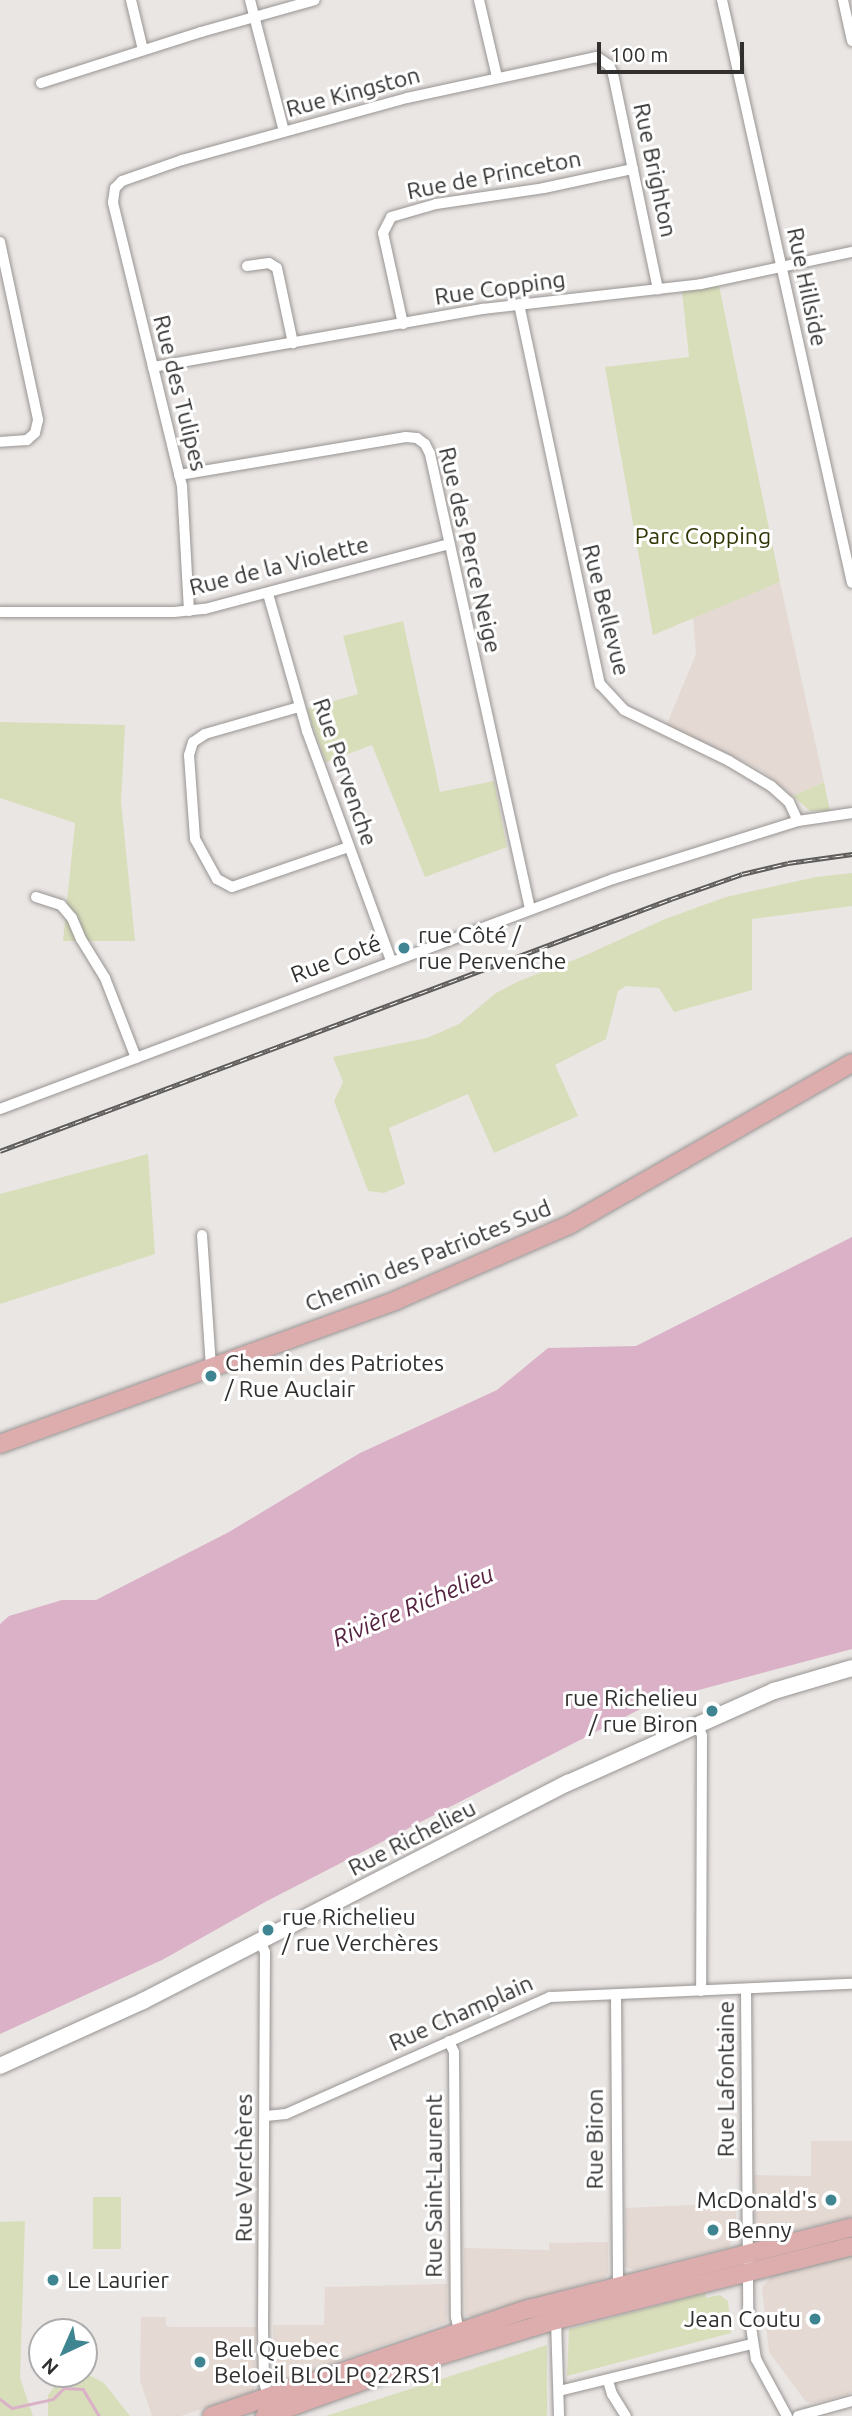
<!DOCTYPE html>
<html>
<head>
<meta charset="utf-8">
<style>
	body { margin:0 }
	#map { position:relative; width:852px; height:2416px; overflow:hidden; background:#eae6e4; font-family:Ubuntu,sans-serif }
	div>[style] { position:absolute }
	.built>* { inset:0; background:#e5d9d3 }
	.green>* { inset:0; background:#d9deba }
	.water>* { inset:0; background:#dab1c6 }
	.stream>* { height:2.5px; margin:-1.25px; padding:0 1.25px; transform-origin:1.25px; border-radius:1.25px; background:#dab1c6 }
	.roads { filter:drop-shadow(0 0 2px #979492) drop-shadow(0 0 2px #979492) }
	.street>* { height:10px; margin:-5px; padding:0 5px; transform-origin:5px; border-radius:5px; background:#fff }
	.secondary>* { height:16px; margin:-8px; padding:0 8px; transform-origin:8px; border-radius:8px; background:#fff }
	.primary>* { height:18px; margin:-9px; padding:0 9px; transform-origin:9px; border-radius:9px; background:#ddadae }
	.rail>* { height:5px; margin-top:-2.5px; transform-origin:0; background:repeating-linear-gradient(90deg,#fff 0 8px,#5e5c5b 0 16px); box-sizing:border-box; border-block:2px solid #5e5c5b }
	.dots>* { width:19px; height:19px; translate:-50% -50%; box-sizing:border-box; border:4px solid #fff; border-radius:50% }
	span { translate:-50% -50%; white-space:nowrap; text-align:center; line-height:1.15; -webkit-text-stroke:6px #fff; paint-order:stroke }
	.street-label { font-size:23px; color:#31302f }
	.park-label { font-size:23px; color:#323605 }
	.poi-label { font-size:23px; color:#31302f }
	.left { translate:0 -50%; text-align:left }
	.right { translate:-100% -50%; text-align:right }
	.water-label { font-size:24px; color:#562441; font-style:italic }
	.north { position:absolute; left:28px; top:2318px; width:70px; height:70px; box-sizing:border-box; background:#fff; border:2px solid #adacac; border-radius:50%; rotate:224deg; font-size:19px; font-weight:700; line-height:28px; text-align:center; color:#31302f }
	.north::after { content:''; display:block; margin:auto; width:24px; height:32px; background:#3f8591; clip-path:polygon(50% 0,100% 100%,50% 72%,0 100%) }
	.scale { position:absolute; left:597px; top:42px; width:147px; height:32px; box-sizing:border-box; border:4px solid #31302f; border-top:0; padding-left:9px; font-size:21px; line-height:24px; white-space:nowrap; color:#31302f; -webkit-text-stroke:5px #fff; paint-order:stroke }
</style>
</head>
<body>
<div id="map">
	<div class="built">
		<i style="clip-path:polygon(780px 582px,824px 782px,793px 796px,760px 769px,666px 726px,696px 654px,693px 618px)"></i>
		<i style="clip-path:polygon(811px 2141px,852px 2141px,852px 2217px,758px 2238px,755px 2234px,754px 2175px,811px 2176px)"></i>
		<i style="clip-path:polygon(736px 2203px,736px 2231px,729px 2247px,634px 2270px,625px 2267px,625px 2208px)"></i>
		<i style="clip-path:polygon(608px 2242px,608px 2273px,604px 2278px,472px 2317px,465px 2315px,464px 2248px,549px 2250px,549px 2243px)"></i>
		<i style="clip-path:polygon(852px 2255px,852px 2393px,815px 2403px,806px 2402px,769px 2352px,762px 2288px,772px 2275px)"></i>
		<i style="clip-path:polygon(447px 2284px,447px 2322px,283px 2381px,274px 2377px,273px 2325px,324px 2325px,325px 2287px)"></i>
		<i style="clip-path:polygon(141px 2317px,166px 2317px,166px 2325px,170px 2327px,256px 2327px,254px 2391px,181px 2416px,152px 2416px,140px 2381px)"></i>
	</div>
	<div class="green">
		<i style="clip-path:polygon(719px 286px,780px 582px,653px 635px,605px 367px,689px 357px,682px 291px)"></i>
		<i style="clip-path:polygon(403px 621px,440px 792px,494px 781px,507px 847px,425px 877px,372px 745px,326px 762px,307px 709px,358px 694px,343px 636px)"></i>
		<i style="clip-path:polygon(0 722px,125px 725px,121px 802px,135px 941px,63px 941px,75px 823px,0 798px)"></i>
		<i style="clip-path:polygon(824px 782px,830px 811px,810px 811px,793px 796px)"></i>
		<i style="clip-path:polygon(852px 873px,852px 906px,752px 919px,752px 990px,674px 1012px,659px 988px,626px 986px,618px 991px,606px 1039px,555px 1065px,578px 1116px,494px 1153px,468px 1094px,389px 1128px,405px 1184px,384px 1193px,368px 1191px,334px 1101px,343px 1082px,333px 1057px,427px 1038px,459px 1024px,496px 993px,519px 981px,584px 956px,665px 919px,726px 897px,816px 877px)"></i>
		<i style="clip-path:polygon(148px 1154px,155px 1254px,0 1304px,0 1194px)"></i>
		<i style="clip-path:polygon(93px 2197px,121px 2197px,121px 2249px,93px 2249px)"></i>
		<i style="clip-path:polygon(25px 2221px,20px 2378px,33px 2416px,0 2416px,0 2222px)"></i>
		<i style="clip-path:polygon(705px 2293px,706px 2298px,720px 2295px,728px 2301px,731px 2333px,567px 2376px,569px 2329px)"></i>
		<i style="clip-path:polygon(547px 2345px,547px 2416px,326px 2416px)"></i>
		<i style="clip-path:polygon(73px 2374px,87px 2374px,104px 2383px,130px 2416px,48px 2416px,48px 2395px,58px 2382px)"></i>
	</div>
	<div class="water">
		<i style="clip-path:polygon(852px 1237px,852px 1649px,654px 1702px,267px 1901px,162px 1960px,0 2034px,0 1624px,9px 1616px,62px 1600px,96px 1600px,229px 1532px,360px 1453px,497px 1390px,548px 1348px,636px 1346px)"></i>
	</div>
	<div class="stream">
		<i style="left:0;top:2399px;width:15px;rotate:37deg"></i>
		<i style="left:12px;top:2408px;width:42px;rotate:-12.4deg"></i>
		<i style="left:53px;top:2399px;width:16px;rotate:-45deg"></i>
		<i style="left:64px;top:2388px;width:19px;rotate:3deg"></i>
		<i style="left:83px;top:2389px;width:31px;rotate:59deg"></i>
	</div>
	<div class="roads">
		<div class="street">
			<i style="left:131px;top:0;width:51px;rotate:76.5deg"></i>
			<i style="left:250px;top:0;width:135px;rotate:75.5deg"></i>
			<i style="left:479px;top:0;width:79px;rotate:76.8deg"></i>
			<i style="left:722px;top:0;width:597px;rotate:77.43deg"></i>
			<i style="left:843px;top:0;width:42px;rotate:77.6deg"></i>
			<i style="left:41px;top:83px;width:168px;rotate:-17.7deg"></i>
			<i style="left:201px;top:32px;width:118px;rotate:-15.7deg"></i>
			<i style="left:0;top:242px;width:182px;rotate:77.9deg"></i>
			<i style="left:38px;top:420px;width:13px;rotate:103deg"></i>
			<i style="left:35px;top:433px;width:11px;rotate:139deg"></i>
			<i style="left:27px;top:440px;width:27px;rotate:176deg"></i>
			<i style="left:247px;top:266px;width:22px;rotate:-8deg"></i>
			<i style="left:269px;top:263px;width:9px;rotate:32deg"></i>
			<i style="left:277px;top:268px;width:77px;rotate:78deg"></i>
			<i style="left:519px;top:304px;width:389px;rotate:78deg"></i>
			<i style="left:600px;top:684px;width:35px;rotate:47deg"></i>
			<i style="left:624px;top:710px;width:117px;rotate:25.9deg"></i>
			<i style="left:729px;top:761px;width:49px;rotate:30.8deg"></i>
			<i style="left:771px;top:786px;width:24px;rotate:42deg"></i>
			<i style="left:789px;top:802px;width:21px;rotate:65deg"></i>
			<i style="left:403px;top:324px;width:93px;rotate:-102.4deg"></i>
			<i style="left:383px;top:233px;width:18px;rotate:-63deg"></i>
			<i style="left:391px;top:217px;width:47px;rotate:-16.1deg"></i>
			<i style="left:436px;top:204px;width:109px;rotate:-8.4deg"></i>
			<i style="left:544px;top:188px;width:91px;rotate:-12.1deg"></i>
			<i style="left:153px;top:367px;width:335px;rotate:-10deg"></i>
			<i style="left:483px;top:309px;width:219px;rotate:-6.5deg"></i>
			<i style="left:701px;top:284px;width:154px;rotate:-12deg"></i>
			<i style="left:179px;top:475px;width:230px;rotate:-9.5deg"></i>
			<i style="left:406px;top:437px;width:11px;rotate:5deg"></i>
			<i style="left:417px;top:438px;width:10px;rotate:37deg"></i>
			<i style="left:425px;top:444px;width:11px;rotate:63deg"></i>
			<i style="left:430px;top:454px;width:466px;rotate:77.6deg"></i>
			<i style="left:268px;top:594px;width:142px;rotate:74.1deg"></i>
			<i style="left:307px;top:731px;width:245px;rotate:69.9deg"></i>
			<i style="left:189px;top:611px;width:125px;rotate:-93.2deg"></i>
			<i style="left:182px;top:486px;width:292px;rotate:-103.7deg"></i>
			<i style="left:113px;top:202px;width:14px;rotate:-82deg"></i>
			<i style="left:115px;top:188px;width:10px;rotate:-45deg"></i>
			<i style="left:122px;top:181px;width:64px;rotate:-19.3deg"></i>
			<i style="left:182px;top:160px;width:233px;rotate:-15.4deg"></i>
			<i style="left:407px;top:98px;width:194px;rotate:-12.2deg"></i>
			<i style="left:597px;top:57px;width:14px;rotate:34deg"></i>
			<i style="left:609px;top:65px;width:10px;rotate:66deg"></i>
			<i style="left:613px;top:74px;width:220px;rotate:78.2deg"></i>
			<i style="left:0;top:612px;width:174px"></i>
			<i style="left:174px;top:612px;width:31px;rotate:-6deg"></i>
			<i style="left:205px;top:609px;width:253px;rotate:-14.9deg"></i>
			<i style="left:299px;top:707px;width:98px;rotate:164deg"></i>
			<i style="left:205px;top:734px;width:14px;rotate:146deg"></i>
			<i style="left:193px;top:742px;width:14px;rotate:107deg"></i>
			<i style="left:189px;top:755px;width:84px;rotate:85.9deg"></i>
			<i style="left:195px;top:839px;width:46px;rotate:61.2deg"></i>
			<i style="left:217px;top:879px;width:17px;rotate:28deg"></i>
			<i style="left:232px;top:887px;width:124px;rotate:-18.9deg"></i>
			<i style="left:36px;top:897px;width:26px;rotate:18deg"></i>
			<i style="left:61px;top:905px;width:17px;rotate:50deg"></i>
			<i style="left:72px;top:918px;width:23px;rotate:67deg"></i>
			<i style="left:81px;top:939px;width:46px;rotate:58.4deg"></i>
			<i style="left:105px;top:978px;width:86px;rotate:68.8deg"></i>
			<i style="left:0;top:1109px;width:655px;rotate:-20.57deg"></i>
			<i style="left:613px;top:879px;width:194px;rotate:-17.4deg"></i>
			<i style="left:798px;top:821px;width:55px;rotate:-8.4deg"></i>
			<i style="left:202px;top:1235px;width:131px;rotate:86.1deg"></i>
			<i style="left:698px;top:1725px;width:12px;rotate:70deg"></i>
			<i style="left:702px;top:1736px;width:255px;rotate:90.2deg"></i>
			<i style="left:260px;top:1941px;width:12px;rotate:66deg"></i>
			<i style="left:265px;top:1952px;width:374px;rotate:90.3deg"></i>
			<i style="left:263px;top:2326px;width:56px;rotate:89deg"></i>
			<i style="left:264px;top:2382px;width:15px;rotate:74deg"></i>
			<i style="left:746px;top:1989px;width:319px;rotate:89.6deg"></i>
			<i style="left:748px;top:2308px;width:52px;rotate:81.1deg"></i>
			<i style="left:756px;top:2359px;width:65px;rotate:61.5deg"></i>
			<i style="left:616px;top:1995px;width:289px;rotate:89.6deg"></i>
			<i style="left:449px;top:2041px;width:12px;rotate:66deg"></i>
			<i style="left:454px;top:2052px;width:265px;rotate:89.6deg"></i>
			<i style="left:456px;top:2317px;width:14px;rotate:78deg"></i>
			<i style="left:266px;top:2116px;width:20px;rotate:-6deg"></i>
			<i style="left:286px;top:2114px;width:289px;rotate:-23.9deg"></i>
			<i style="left:550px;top:1997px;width:302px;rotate:-2.5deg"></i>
			<i style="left:556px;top:2320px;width:96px;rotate:88.2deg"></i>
			<i style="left:608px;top:2381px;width:14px;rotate:73deg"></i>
			<i style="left:612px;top:2394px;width:26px;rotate:58deg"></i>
			<i style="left:559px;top:2391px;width:199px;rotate:-13.7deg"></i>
			<i style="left:798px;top:2416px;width:56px;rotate:-15.5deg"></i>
		</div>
		<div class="secondary">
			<i style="left:0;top:2066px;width:157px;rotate:-24.4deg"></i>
			<i style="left:143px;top:2001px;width:478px;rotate:-27.2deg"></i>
			<i style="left:568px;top:1783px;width:226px;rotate:-24.1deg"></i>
			<i style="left:774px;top:1691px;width:81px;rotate:-16.4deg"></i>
		</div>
		<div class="primary">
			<i style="left:0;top:1444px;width:422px;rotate:-19.9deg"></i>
			<i style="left:397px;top:1300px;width:188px;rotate:-23.6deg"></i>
			<i style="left:569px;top:1225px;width:326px;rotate:-29.8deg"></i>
			<i style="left:212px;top:2416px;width:335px;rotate:-18.7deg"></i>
			<i style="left:529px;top:2309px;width:333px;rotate:-14.2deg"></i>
			<i style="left:265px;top:2416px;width:141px;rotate:-19.8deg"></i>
			<i style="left:398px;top:2368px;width:165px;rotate:-16.9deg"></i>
			<i style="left:556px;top:2320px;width:305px;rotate:-14deg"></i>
		</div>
	</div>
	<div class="rail">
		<i style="left:0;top:1151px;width:717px;rotate:-20.58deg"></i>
		<i style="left:671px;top:899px;width:75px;rotate:-19.4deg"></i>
		<i style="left:742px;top:874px;width:47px;rotate:-13.4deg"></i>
		<i style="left:788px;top:863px;width:65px;rotate:-8deg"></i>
	</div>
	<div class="dots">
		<i style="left:404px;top:948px;background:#3f8591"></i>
		<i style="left:211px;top:1376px;background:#3f8591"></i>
		<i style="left:712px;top:1711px;background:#3f8591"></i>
		<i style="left:268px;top:1930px;background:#3f8591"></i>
		<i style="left:831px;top:2200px;background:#3f8591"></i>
		<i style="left:713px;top:2230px;background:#3f8591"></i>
		<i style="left:53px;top:2280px;background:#3f8591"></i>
		<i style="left:815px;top:2319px;background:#3f8591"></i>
		<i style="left:200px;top:2362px;background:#3f8591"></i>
	</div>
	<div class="street-label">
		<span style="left:353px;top:92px;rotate:-15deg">Rue Kingston</span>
		<span style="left:655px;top:170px;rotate:78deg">Rue Brighton</span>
		<span style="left:494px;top:175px;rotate:-11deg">Rue de Princeton</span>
		<span style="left:807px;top:287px;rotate:78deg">Rue Hillside</span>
		<span style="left:500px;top:288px;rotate:-8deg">Rue Copping</span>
		<span style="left:180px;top:393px;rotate:76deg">Rue des Tulipes</span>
		<span style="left:470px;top:550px;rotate:77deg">Rue des Perce Neige</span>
		<span style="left:279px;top:566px;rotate:-14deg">Rue de la Violette</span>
		<span style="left:606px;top:610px;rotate:76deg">Rue Bellevue</span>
		<span style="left:345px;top:772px;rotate:71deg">Rue Pervenche</span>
		<span style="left:336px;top:959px;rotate:-21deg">Rue Coté</span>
		<span style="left:428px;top:1256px;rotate:-22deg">Chemin des Patriotes Sud</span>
		<span style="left:412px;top:1838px;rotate:-27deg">Rue Richelieu</span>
		<span style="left:461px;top:2013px;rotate:-24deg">Rue Champlain</span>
		<span style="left:726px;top:2079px;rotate:-90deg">Rue Lafontaine</span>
		<span style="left:595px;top:2139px;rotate:-90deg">Rue Biron</span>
		<span style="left:244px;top:2168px;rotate:-90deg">Rue Verchères</span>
		<span style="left:434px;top:2186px;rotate:-90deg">Rue Saint-Laurent</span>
	</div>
	<div class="park-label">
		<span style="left:703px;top:536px">Parc Copping</span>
	</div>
	<div class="poi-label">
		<span class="left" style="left:418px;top:948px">rue Côté /<br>rue Pervenche</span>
		<span class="left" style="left:225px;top:1376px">Chemin des Patriotes<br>/ Rue Auclair</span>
		<span class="right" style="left:698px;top:1711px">rue Richelieu<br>/ rue Biron</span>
		<span class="left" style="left:282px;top:1930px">rue Richelieu<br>/ rue Verchères</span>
		<span class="right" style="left:817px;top:2200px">McDonald's</span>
		<span class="left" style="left:727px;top:2230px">Benny</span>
		<span class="left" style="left:67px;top:2280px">Le Laurier</span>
		<span class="right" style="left:801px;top:2319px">Jean Coutu</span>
		<span class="left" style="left:214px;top:2362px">Bell Quebec<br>Beloeil BLOLPQ22RS1</span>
	</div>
	<div class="water-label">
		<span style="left:413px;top:1606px;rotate:-23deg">Rivière Richelieu</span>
	</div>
	<div class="north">N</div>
	<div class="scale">100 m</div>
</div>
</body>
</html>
